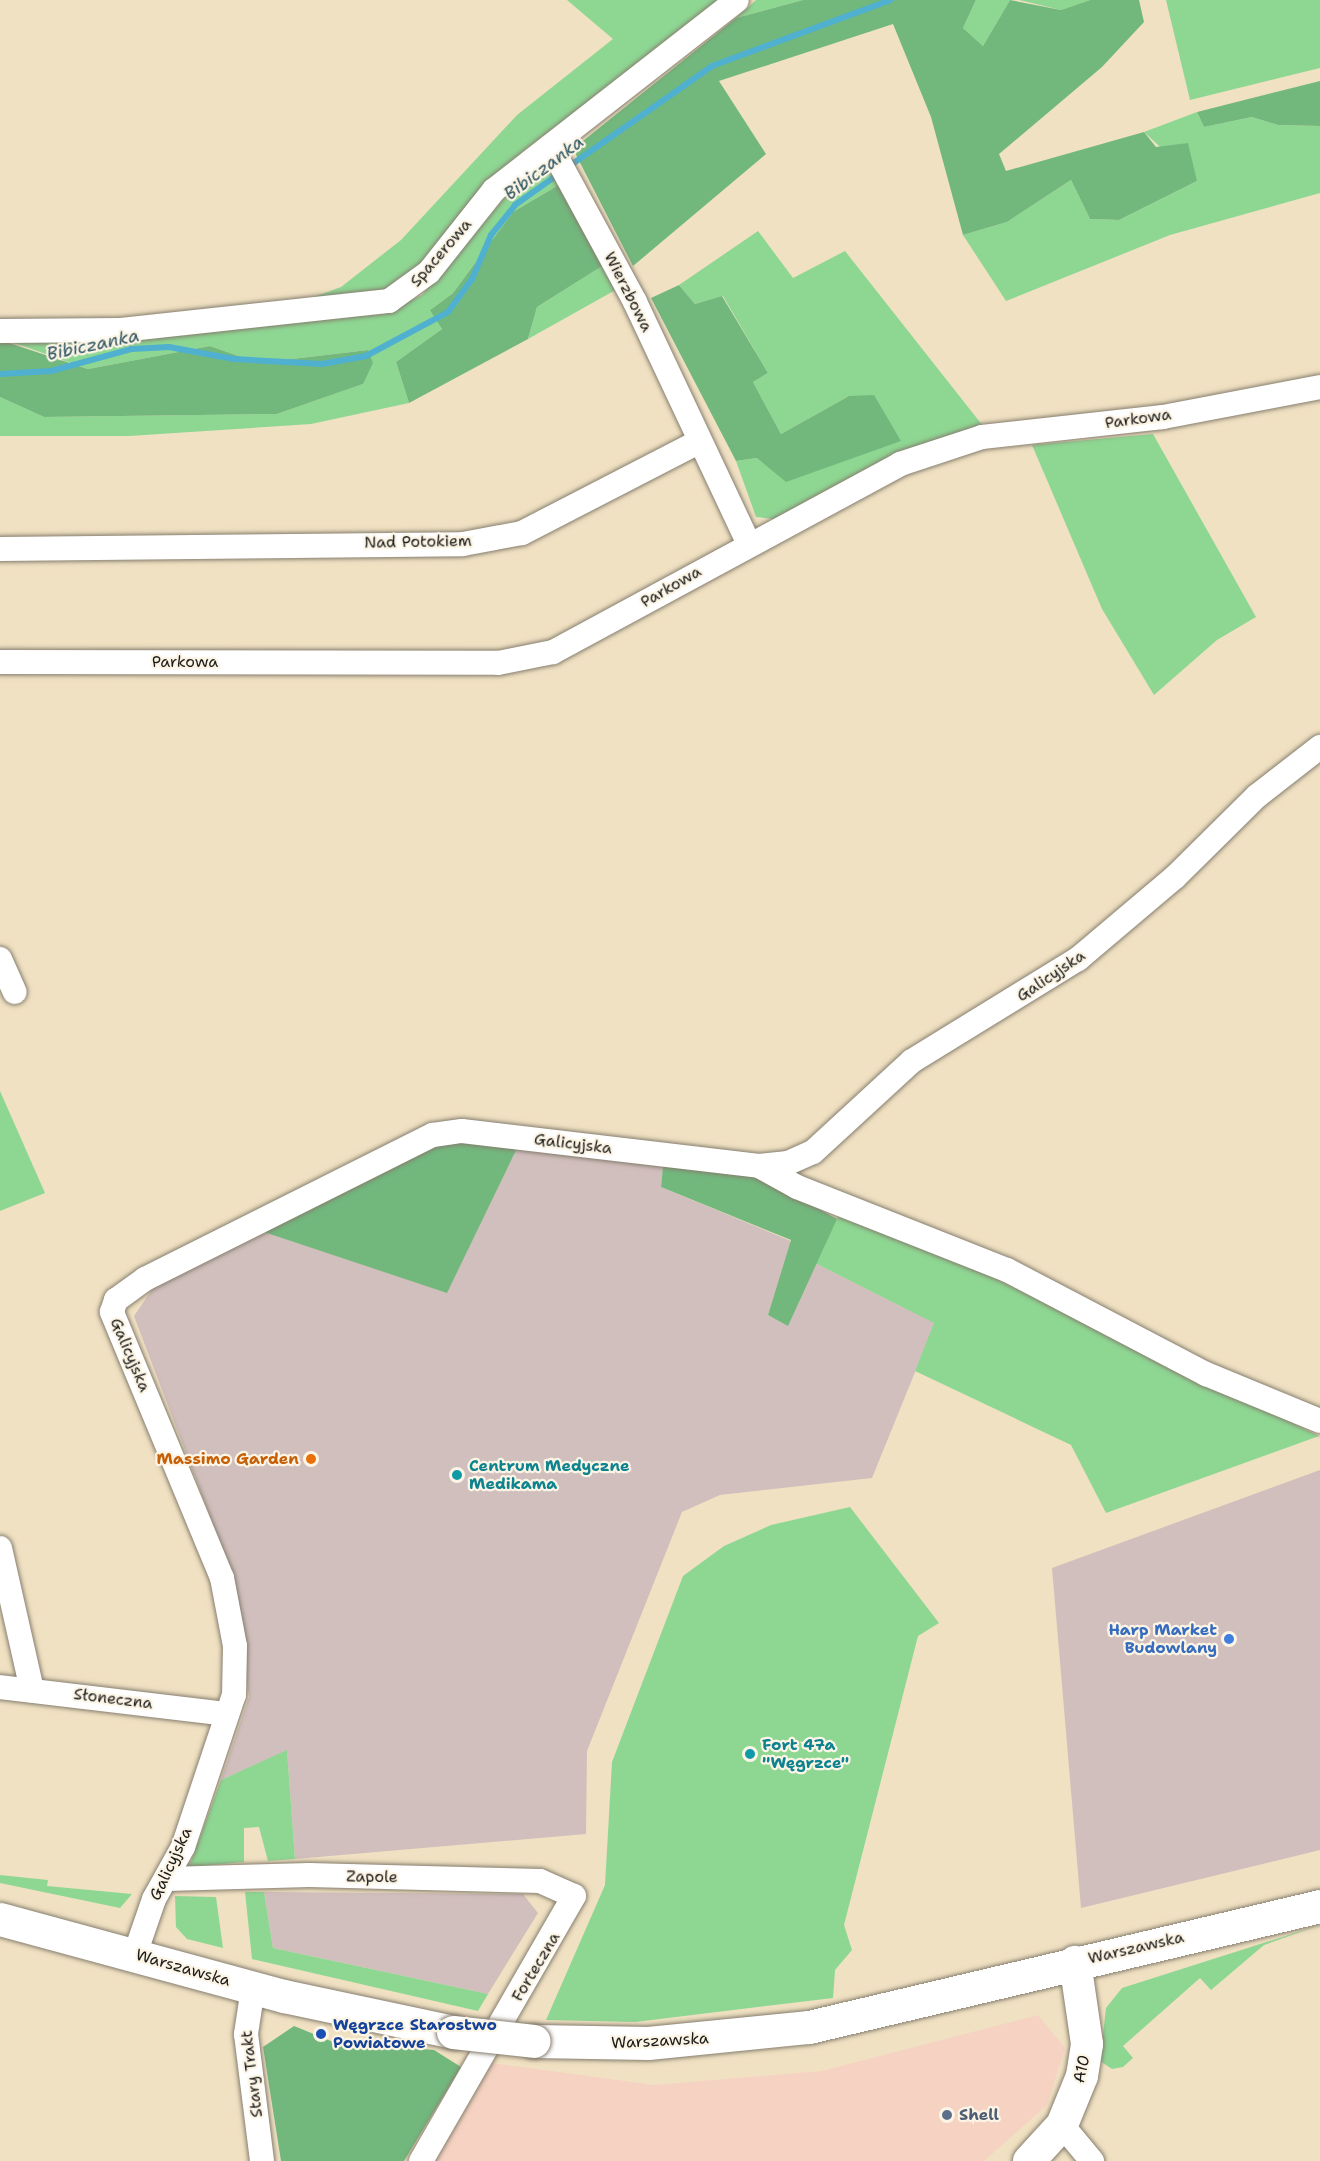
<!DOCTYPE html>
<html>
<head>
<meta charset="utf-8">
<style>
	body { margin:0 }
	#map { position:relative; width:1320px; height:2161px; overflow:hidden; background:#f0e1c2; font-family:"Shantell Sans",sans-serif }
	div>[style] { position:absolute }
	.built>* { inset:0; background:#f5d2c2 }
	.industrial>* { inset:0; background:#d1bfbd }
	.green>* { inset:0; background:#8ed793 }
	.forest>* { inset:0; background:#72b87d }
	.stream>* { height:6px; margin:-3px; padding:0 3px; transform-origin:3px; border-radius:3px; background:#50b0cf }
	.roads { filter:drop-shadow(0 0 2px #867e6f) drop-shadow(0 0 2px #867e6f) }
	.minor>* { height:24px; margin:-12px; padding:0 12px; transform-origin:12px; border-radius:12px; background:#fff }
	.tertiary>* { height:32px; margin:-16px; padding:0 16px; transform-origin:16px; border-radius:16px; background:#fff }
	.secondary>* { height:33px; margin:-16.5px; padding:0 16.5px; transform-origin:16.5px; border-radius:16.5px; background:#fff }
	.bridges { filter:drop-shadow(0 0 2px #867e6f) drop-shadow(0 0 2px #867e6f) }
	.secondary-bridge>* { height:33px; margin:-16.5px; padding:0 16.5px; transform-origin:16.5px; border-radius:16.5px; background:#fff }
	.dots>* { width:16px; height:16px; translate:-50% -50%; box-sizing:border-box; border:3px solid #fcf5e5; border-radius:50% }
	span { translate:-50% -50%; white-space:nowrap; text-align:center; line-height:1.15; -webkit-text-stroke:4.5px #fcf5e5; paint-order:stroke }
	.street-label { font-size:16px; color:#1c1c1c }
	.food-label { font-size:16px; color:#c56008; font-weight:700 }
	.right { translate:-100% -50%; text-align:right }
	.culture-label { font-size:16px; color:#0d838f; font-weight:700 }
	.left { translate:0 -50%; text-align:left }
	.shop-label { font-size:16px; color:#366cbe; font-weight:700 }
	.transit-label { font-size:16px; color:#164399; font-weight:700 }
	.service-label { font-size:16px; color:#4e5e75; font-weight:700 }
	.water-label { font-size:18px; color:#315764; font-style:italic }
</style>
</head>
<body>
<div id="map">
	<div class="built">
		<i style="clip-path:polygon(1038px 2015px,1065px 2048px,1047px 2105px,984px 2161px,436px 2161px,492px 2063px,654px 2085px,822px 2071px)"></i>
	</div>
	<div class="industrial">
		<i style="clip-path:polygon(519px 1144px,663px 1166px,661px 1187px,791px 1241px,768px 1315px,788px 1325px,813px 1262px,935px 1323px,872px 1478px,720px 1495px,682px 1512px,587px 1751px,586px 1834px,295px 1859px,287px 1751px,221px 1780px,249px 1697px,232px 1574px,134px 1316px,155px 1285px,258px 1230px)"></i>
		<i style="clip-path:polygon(1320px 1470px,1320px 1850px,1081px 1908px,1052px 1568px)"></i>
		<i style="clip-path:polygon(264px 1892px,523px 1894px,538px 1913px,488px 1994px,273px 1948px)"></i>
	</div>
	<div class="green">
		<i style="clip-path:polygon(567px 0,726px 0,522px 152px,400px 289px,311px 298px,341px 287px,401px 240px,517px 115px,613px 39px)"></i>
		<i style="clip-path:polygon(756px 0,803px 0,736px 18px)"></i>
		<i style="clip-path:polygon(976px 0,1010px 0,983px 46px,963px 28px)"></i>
		<i style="clip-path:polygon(1019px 0,1090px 0,1061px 10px)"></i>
		<i style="clip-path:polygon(1166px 0,1320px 0,1320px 68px,1190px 100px)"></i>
		<i style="clip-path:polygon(1197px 112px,1204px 127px,1252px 117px,1278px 125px,1320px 126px,1320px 193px,1170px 235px,1006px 301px,963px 235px,1007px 222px,1071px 180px,1090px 219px,1119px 220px,1197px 181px,1144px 132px)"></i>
		<i style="clip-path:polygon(549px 163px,562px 183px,513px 212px,453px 293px,431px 309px,442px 329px,396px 362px,409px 403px,311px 424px,129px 436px,0 436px,0 397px,44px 417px,277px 414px,363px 384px,368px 350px,258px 363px,210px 346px,88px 369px,6px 340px,69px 341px,384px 314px,422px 295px,531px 167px)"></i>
		<i style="clip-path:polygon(758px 231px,793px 278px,845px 251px,983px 426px,890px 457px,775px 519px,756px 517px,736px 461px,757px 458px,849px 396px,781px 434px,753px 382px,768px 373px,723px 296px,695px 304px,679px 285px)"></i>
		<i style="clip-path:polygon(607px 263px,619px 288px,528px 339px,537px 307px)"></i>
		<i style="clip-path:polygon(1153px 434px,1256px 617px,1217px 640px,1154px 695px,1102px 609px,1032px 445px)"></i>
		<i style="clip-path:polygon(0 1091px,45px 1193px,0 1211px)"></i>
		<i style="clip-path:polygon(839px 1215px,957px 1260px,1319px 1436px,1106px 1513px,1071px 1445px,915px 1371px,934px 1323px,813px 1262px)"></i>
		<i style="clip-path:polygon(850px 1507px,939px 1623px,918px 1636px,844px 1925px,852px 1950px,835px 1970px,833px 1998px,635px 2022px,546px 2020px,605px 1885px,612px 1762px,683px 1576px,724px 1546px,771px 1525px)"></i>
		<i style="clip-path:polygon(287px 1750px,295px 1859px,268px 1861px,259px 1827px,244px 1828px,244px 1862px,189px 1867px,221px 1780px)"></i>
		<i style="clip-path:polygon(0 1875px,48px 1880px,47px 1886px,132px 1894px,120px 1908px,0 1883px)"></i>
		<i style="clip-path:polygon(245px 1892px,264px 1892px,273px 1948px,488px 1994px,478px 2011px,252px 1959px)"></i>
		<i style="clip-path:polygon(175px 1896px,216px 1897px,223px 1948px,187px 1939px,176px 1927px)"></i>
		<i style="clip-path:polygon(1320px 1925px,1264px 1945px,1211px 1990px,1200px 1978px,1123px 2046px,1133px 2058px,1123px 2067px,1112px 2069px,1100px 2061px,1106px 2008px,1122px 1988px)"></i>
	</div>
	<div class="forest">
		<i style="clip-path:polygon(803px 0,976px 0,963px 28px,983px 46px,1010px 0,1061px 10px,1090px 0,1139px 0,1144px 22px,1102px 67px,999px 154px,1006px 171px,1144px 132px,1156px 147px,1188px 143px,1197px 181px,1119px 220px,1090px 219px,1071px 180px,1007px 222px,963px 235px,931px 117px,893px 24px,719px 81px,766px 154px,633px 266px,573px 149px,736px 18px)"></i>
		<i style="clip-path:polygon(1320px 81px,1320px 126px,1278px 125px,1252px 117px,1204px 127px,1197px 112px)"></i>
		<i style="clip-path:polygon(562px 183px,607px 263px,537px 307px,528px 339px,409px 403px,396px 362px,442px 329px,430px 310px,453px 293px,513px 212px)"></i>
		<i style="clip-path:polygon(679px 285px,695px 304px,722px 296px,768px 373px,753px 382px,781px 434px,849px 396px,874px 395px,901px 441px,786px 482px,757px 458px,736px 461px,651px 298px)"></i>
		<i style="clip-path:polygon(0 340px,88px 369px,210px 346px,258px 363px,368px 350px,373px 363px,363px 384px,277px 414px,44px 417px,0 397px)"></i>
		<i style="clip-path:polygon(435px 1141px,519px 1144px,447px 1293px,258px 1230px)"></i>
		<i style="clip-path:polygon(663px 1166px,760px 1177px,837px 1219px,788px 1326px,768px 1315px,791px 1240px,661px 1187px)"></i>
		<i style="clip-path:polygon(294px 2026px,331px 2041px,434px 2050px,461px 2067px,404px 2161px,281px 2161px,263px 2047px)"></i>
	</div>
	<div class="stream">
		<i style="left:568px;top:167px;width:176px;rotate:-35deg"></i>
		<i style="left:712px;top:66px;width:190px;rotate:-20.3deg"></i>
		<i style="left:0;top:374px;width:51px;rotate:-3.4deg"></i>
		<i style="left:51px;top:371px;width:84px;rotate:-15.2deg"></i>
		<i style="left:132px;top:349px;width:37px;rotate:-3deg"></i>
		<i style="left:169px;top:347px;width:66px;rotate:10.5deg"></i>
		<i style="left:234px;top:359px;width:88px;rotate:3.3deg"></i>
		<i style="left:322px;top:364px;width:45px;rotate:-10.3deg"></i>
		<i style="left:366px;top:356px;width:93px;rotate:-28.2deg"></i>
		<i style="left:448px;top:312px;width:41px;rotate:-54deg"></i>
		<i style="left:472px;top:279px;width:48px;rotate:-66.6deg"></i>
		<i style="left:491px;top:235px;width:38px;rotate:-51deg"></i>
		<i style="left:515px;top:205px;width:55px;rotate:-35.4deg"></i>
	</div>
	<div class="roads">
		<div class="minor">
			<i style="left:551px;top:147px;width:176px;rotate:61.5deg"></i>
			<i style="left:635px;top:302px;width:265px;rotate:64.8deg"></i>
			<i style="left:0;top:331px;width:121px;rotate:-0.5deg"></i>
			<i style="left:121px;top:330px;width:270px;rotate:-6.2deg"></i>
			<i style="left:389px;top:301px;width:49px;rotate:-35.9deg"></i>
			<i style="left:429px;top:272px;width:105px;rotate:-51.6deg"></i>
			<i style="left:494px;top:190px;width:308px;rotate:-38deg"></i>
			<i style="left:0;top:549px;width:463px;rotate:-0.6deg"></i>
			<i style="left:463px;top:544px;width:60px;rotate:-10.6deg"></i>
			<i style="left:522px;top:533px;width:200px;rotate:-27.3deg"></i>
			<i style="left:0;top:662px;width:498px;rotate:0.1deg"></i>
			<i style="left:498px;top:663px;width:56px;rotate:-11.3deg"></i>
			<i style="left:553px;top:652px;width:395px;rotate:-28.4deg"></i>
			<i style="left:900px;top:464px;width:86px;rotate:-18.2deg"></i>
			<i style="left:982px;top:437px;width:182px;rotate:-6.3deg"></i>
			<i style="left:1163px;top:417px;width:160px;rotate:-10.8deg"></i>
			<i style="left:0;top:959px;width:36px;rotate:66deg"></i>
			<i style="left:759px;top:1166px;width:43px;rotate:28.9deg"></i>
			<i style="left:797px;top:1187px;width:226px;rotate:21.6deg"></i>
			<i style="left:1007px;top:1270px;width:225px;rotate:27.6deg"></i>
			<i style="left:1206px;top:1374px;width:123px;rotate:22.4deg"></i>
			<i style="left:0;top:1548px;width:146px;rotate:77.3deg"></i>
			<i style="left:0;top:1687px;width:228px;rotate:6.8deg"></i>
			<i style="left:166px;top:1879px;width:143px;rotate:-1.6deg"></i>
			<i style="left:309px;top:1875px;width:231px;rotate:1.5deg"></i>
			<i style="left:540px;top:1881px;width:37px;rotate:24deg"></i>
			<i style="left:574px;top:1896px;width:306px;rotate:120deg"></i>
			<i style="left:135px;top:1954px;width:58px;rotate:-70.9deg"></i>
			<i style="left:154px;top:1899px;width:60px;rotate:-60.9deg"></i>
			<i style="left:183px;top:1847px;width:160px;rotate:-71.5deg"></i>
			<i style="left:234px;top:1695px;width:49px;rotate:-88.8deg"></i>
			<i style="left:235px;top:1646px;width:69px;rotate:-100.8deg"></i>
			<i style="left:222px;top:1578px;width:288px;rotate:-112.5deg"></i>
			<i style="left:112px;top:1312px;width:13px;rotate:-72deg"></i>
			<i style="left:116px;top:1300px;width:36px;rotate:-36deg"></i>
			<i style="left:145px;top:1279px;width:322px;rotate:-26.6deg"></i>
			<i style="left:433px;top:1135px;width:29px;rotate:-8deg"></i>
			<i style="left:462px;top:1131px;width:299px;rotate:6.7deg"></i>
			<i style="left:759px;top:1166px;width:29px;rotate:-6deg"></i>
			<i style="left:788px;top:1163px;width:27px;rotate:-24deg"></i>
			<i style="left:813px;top:1152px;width:134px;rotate:-42.6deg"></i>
			<i style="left:912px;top:1061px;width:195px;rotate:-31.6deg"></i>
			<i style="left:1078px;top:959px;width:126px;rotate:-40.2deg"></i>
			<i style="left:1174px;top:878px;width:117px;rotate:-44.7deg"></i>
			<i style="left:1257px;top:796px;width:80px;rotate:-37.9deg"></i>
			<i style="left:253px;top:1988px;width:47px;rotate:98.7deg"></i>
			<i style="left:246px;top:2034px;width:128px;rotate:82.8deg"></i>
			<i style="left:1062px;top:2125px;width:47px;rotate:50.2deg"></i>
		</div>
		<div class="tertiary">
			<i style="left:1029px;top:2161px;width:49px;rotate:-47.5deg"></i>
			<i style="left:1062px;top:2125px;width:53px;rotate:-67.8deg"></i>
			<i style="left:1082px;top:2076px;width:32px;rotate:-81deg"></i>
			<i style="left:1087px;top:2044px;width:83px;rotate:-98.3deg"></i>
		</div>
		<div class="secondary">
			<i style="left:0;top:1919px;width:294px;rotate:15.2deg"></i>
			<i style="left:284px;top:1996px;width:173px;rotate:12deg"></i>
			<i style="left:534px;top:2041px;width:114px;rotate:1deg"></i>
			<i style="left:648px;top:2043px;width:162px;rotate:-5.7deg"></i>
			<i style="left:809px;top:2027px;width:525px;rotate:-13.32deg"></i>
		</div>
	</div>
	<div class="bridges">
		<div class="secondary-bridge">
			<i style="left:453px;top:2032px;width:81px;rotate:6.3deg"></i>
		</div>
	</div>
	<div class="dots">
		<i style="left:311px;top:1459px;background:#e8710a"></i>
		<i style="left:457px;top:1475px;background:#0f9aa8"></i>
		<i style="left:1229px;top:1639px;background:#3f7fe0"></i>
		<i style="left:750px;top:1754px;background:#0f9aa8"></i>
		<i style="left:321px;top:2034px;background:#1a4fb4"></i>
		<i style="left:947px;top:2115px;background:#5c6f8a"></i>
	</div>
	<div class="street-label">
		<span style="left:441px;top:253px;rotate:-49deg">Spacerowa</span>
		<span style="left:628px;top:292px;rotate:63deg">Wierzbowa</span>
		<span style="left:1138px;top:419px;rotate:-8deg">Parkowa</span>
		<span style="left:418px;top:542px;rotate:-1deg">Nad Potokiem</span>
		<span style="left:671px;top:587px;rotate:-30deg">Parkowa</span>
		<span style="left:185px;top:662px">Parkowa</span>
		<span style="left:1051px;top:976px;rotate:-34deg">Galicyjska</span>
		<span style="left:573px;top:1144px;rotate:7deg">Galicyjska</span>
		<span style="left:130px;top:1355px;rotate:67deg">Galicyjska</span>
		<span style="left:113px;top:1699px;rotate:7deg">Słoneczna</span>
		<span style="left:171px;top:1864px;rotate:-65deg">Galicyjska</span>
		<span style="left:372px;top:1877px;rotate:1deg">Zapole</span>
		<span style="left:1136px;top:1948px;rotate:-13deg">Warszawska</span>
		<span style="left:536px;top:1967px;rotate:-59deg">Forteczna</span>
		<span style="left:183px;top:1968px;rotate:16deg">Warszawska</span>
		<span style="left:660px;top:2041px;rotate:-3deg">Warszawska</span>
		<span style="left:1082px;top:2069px;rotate:-78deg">A10</span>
		<span style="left:252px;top:2074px;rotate:-97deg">Stary Trakt</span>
	</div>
	<div class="food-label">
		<span class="right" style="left:299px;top:1459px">Massimo Garden</span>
	</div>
	<div class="culture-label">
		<span class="left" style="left:469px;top:1475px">Centrum Medyczne<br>Medikama</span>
		<span class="left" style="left:762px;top:1754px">Fort 47a<br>"Węgrzce"</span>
	</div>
	<div class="shop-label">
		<span class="right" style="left:1217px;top:1639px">Harp Market<br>Budowlany</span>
	</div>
	<div class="transit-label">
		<span class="left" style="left:333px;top:2034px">Węgrzce Starostwo<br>Powiatowe</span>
	</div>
	<div class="service-label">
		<span class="left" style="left:959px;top:2115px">Shell</span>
	</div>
	<div class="water-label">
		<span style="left:544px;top:168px;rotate:-37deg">Bibiczanka</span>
		<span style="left:93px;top:345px;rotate:-12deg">Bibiczanka</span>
	</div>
</div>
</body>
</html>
